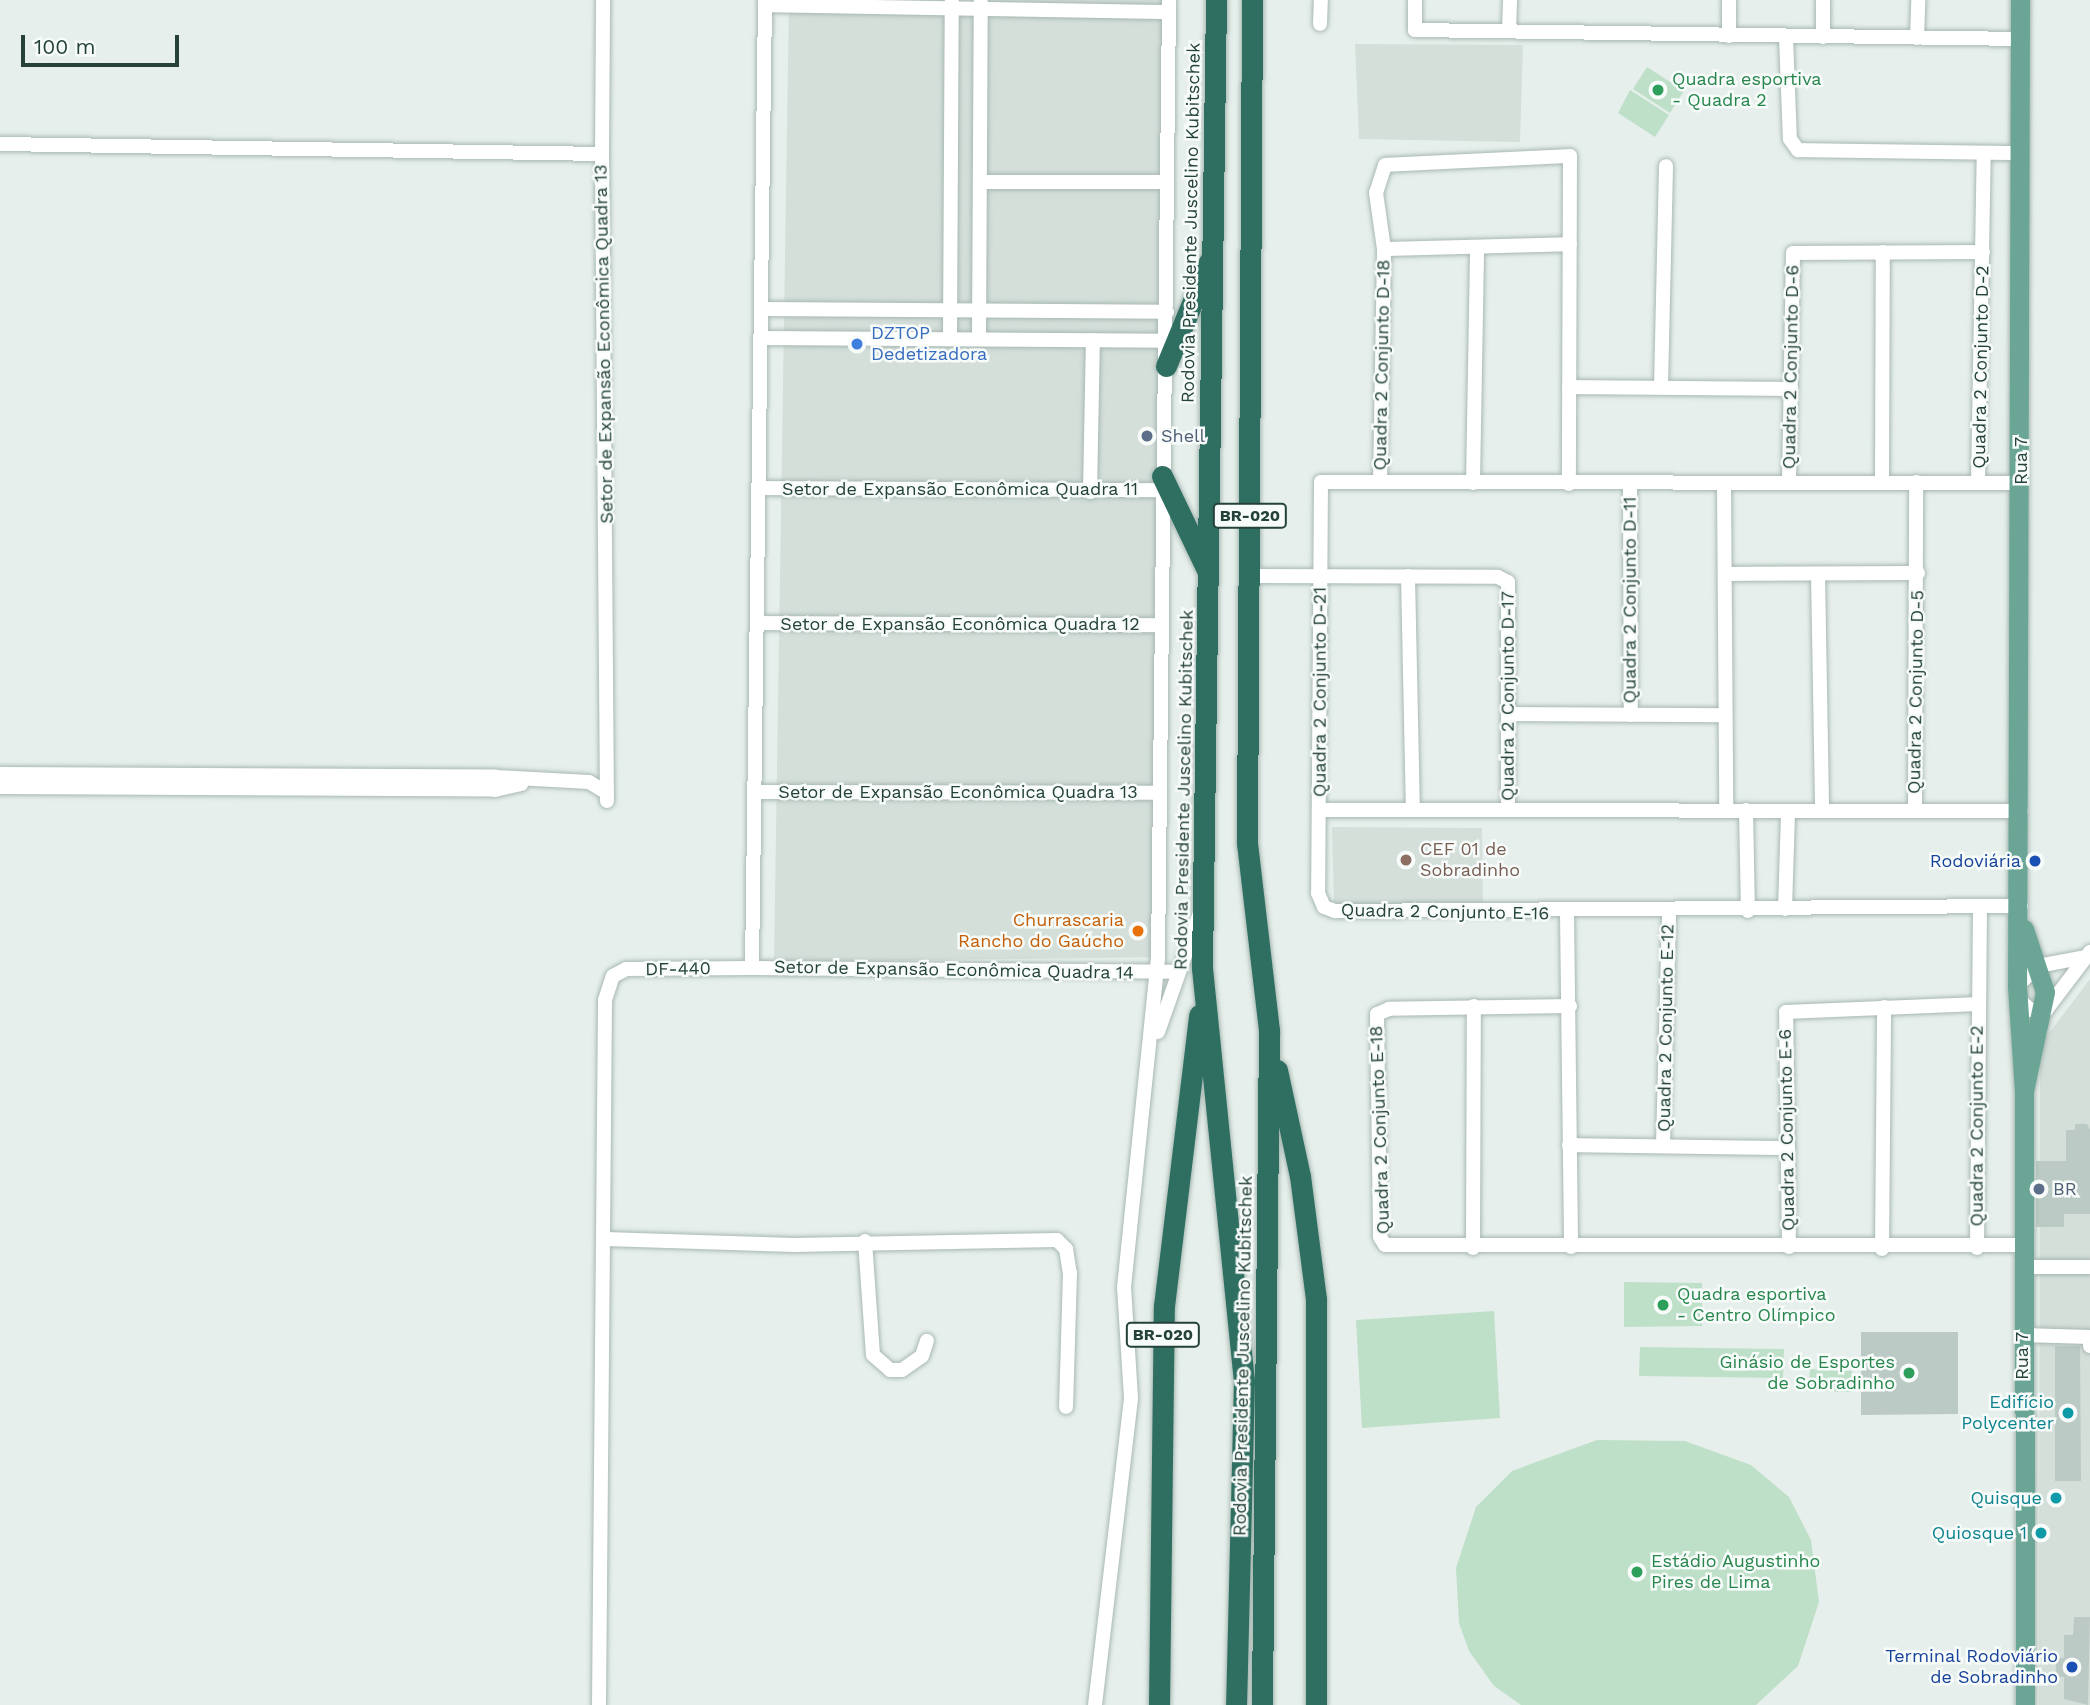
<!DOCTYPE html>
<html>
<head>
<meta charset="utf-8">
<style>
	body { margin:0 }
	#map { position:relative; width:2090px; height:1705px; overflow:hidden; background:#e6efeb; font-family:"Work Sans",sans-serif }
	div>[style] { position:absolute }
	.built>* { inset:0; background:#d4dfda }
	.green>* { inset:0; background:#bfe0c8 }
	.building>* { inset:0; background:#bbcac4 }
	.roads { filter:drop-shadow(0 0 2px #a8b8b2) drop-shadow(0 0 2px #a8b8b2) }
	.minor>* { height:14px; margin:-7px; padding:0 7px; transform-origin:7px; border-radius:7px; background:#fff }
	.major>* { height:19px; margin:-9.5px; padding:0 9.5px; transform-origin:9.5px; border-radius:9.5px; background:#6aa596 }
	.highway>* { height:21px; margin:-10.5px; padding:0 10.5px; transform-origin:10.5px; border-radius:10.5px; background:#2f6f62 }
	.dots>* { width:19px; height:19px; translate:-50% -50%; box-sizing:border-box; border:4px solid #f7fbf9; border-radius:50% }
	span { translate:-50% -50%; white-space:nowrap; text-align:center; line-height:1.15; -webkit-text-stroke:5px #f7fbf9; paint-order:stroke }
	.shield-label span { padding:2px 5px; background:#f7fbf9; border:2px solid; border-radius:5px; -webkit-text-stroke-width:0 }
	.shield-label { font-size:16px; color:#24423a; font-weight:700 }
	.leisure-label { font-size:18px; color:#27864d }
	.left { translate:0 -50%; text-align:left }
	.right { translate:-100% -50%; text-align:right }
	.street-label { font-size:18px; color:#24423a }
	.shop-label { font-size:18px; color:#366cbe }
	.service-label { font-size:18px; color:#4e5e75 }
	.education-label { font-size:18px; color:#785e54 }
	.transit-label { font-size:18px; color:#164399 }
	.food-label { font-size:18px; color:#c56008 }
	.culture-label { font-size:18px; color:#0d838f }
	.scale { position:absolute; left:21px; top:35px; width:158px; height:32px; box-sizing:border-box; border:4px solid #24423a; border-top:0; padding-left:9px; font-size:21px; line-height:24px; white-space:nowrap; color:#24423a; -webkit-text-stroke:5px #f7fbf9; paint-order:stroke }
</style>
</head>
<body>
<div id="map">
	<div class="built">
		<i style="clip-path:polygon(789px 0,1167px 0,1163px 957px,774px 962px)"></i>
		<i style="clip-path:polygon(1355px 44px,1523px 45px,1520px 142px,1359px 139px)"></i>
		<i style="clip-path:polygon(1332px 827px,1482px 828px,1483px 906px,1334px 905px)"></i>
		<i style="clip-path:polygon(2090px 979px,2090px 1705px,2039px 1705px,2040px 1045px)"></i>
	</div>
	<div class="green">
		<i style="clip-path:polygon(1647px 67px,1684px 91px,1670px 113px,1633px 89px)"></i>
		<i style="clip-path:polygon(1630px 90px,1669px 115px,1655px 137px,1618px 113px)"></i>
		<i style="clip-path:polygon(1624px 1282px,1702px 1283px,1702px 1326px,1624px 1327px)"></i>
		<i style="clip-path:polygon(1494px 1311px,1500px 1418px,1362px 1428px,1356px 1320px)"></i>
		<i style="clip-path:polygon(1640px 1347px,1784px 1349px,1783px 1378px,1639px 1376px)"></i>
		<i style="clip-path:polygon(1810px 1369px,1852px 1371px,1852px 1392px,1809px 1391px)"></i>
		<i style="clip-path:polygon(1597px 1440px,1685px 1441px,1751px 1465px,1789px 1497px,1811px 1540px,1819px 1602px,1798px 1666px,1756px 1705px,1521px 1705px,1494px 1686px,1469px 1651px,1459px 1623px,1456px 1568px,1476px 1507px,1512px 1471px)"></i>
	</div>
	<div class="building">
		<i style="clip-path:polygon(2075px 1124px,2087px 1124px,2090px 1130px,2090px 1214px,2064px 1214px,2064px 1227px,2036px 1227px,2036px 1161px,2066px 1161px,2066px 1130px,2075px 1130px)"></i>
		<i style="clip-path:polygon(1861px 1332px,1958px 1332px,1958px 1414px,1861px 1415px)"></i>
		<i style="clip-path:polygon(2055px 1346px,2080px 1346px,2081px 1481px,2055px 1481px)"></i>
		<i style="clip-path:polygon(2074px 1617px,2090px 1617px,2088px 1705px,2064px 1699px,2064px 1677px,2056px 1677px,2056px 1658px,2064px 1658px,2064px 1635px,2073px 1635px)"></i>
	</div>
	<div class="roads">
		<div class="minor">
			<i style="left:1415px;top:0;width:30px;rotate:90deg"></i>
			<i style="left:1415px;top:30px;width:605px;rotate:0.85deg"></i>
			<i style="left:765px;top:5px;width:404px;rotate:1deg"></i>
			<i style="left:1320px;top:24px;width:24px;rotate:-88deg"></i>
			<i style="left:1509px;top:31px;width:31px;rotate:-88deg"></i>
			<i style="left:1729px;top:36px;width:36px;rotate:-90deg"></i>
			<i style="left:1786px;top:37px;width:102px;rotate:87.8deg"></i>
			<i style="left:1790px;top:139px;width:14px;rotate:54deg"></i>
			<i style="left:1798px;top:150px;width:222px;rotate:0.8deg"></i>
			<i style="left:1823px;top:37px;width:37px;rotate:-90deg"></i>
			<i style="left:1917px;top:38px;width:38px;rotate:-88deg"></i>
			<i style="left:0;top:144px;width:602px;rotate:0.95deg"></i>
			<i style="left:602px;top:154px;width:647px;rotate:89.56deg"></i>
			<i style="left:602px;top:154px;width:154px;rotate:-89.6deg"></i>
			<i style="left:980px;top:182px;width:187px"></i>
			<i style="left:1384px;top:249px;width:57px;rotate:-98.1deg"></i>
			<i style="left:1376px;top:193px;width:29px;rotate:-72deg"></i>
			<i style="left:1385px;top:165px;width:185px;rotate:-2.8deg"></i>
			<i style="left:1570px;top:156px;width:328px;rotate:90.2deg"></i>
			<i style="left:1384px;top:249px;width:186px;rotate:-1.5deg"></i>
			<i style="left:762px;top:309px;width:405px;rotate:0.4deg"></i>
			<i style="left:762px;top:338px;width:405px;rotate:0.4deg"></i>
			<i style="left:950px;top:338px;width:337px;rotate:-89.7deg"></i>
			<i style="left:979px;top:339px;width:338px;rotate:-89.7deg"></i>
			<i style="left:1569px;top:387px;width:222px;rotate:0.5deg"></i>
			<i style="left:1661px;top:387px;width:221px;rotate:-88.7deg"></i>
			<i style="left:1380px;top:482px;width:233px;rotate:-89deg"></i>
			<i style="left:1789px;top:482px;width:229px;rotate:-89deg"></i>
			<i style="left:1793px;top:253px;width:190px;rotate:-0.3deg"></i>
			<i style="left:1882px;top:482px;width:230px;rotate:-89.8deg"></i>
			<i style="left:1473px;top:483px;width:236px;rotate:-89deg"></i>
			<i style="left:1724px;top:483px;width:327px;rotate:89.6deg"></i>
			<i style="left:1978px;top:483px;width:330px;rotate:-89deg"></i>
			<i style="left:2021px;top:483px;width:700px;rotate:-179.92deg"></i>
			<i style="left:1321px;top:482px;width:411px;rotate:90.4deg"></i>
			<i style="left:1318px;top:893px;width:15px;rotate:67deg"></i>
			<i style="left:1324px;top:907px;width:12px;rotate:20deg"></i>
			<i style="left:1335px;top:911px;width:686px;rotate:-0.42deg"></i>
			<i style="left:1630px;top:484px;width:231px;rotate:89.8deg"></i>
			<i style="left:758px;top:488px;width:403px;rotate:0.3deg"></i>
			<i style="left:1090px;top:492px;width:152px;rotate:-88.9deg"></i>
			<i style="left:1726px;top:574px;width:192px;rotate:-0.3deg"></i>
			<i style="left:1818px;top:574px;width:237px;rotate:89deg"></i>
			<i style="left:1249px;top:576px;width:249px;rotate:0.2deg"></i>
			<i style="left:1498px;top:577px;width:11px;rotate:27deg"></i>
			<i style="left:1508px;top:582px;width:228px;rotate:90deg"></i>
			<i style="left:1408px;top:576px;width:234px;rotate:88.8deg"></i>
			<i style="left:759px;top:623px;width:403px;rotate:0.3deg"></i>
			<i style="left:1509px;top:714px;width:215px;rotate:0.3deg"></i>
			<i style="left:0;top:774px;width:496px;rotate:0.3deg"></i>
			<i style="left:496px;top:777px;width:93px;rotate:3.1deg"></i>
			<i style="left:589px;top:782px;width:17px;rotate:31deg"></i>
			<i style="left:0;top:787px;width:495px;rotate:0.3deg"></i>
			<i style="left:495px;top:790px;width:27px;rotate:-13deg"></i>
			<i style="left:756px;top:792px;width:404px;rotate:0.1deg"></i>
			<i style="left:1319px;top:810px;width:702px;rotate:0.08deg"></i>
			<i style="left:1746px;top:810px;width:101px;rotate:88.9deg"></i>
			<i style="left:1915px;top:811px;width:329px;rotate:-89.8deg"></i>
			<i style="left:1785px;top:909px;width:98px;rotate:-88.2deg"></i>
			<i style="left:1567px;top:913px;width:334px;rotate:89.3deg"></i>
			<i style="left:752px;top:968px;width:968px;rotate:-89.23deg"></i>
			<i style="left:2017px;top:986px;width:29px;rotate:-44deg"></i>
			<i style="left:2038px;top:966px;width:49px;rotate:-10.6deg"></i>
			<i style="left:2017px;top:998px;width:18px;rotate:41deg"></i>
			<i style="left:2031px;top:1010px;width:15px"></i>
			<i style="left:2046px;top:1010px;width:73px;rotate:-52.8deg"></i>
			<i style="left:1570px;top:1006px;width:181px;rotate:179.1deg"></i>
			<i style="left:1389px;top:1009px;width:13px;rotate:157deg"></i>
			<i style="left:1377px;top:1014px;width:223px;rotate:89.2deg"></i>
			<i style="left:1380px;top:1237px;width:9px;rotate:58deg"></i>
			<i style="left:1385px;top:1245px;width:638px"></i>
			<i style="left:1158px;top:1032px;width:126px;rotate:-70.6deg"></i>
			<i style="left:1569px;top:1145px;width:219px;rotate:0.8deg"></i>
			<i style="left:1663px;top:1145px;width:234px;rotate:-88.5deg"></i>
			<i style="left:605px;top:1239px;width:189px;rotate:1.8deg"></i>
			<i style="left:794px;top:1245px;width:263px;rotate:-1.1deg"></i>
			<i style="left:1057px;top:1240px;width:13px;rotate:45deg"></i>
			<i style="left:1066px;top:1249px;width:24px;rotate:81deg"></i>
			<i style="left:1070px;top:1273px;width:134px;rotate:91.7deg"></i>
			<i style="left:865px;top:1241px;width:114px;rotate:86deg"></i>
			<i style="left:873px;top:1355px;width:23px;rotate:41deg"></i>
			<i style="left:890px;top:1370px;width:12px"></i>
			<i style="left:902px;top:1370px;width:24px;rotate:-35deg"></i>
			<i style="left:922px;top:1356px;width:16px;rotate:-72deg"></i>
			<i style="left:1789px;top:1247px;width:235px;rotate:-90.7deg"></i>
			<i style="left:1786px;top:1012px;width:192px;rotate:-2.4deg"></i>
			<i style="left:1473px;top:1248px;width:242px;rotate:-89.8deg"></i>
			<i style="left:1977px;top:1248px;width:339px;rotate:-89.5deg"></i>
			<i style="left:1882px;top:1249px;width:242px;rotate:-89.5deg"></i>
			<i style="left:2023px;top:1267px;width:67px"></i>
			<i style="left:2022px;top:1335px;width:68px;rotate:1.7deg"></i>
			<i style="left:2090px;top:1337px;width:9px;rotate:90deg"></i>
			<i style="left:599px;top:1705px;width:705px;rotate:-89.51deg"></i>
			<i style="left:605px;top:1000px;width:25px;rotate:-72deg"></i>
			<i style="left:613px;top:976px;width:15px;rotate:-28deg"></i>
			<i style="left:626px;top:969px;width:126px;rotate:-0.5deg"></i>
			<i style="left:752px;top:968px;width:427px;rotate:0.5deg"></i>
			<i style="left:1095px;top:1705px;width:309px;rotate:-83.3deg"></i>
			<i style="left:1131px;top:1398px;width:111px;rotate:-93.6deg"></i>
			<i style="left:1124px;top:1287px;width:330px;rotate:-84.1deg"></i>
			<i style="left:1158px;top:959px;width:959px;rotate:-89.34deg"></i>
		</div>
		<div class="major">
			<i style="left:2020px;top:0;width:986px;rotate:90.17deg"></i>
			<i style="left:2017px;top:986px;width:105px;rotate:86.2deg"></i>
			<i style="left:2024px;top:929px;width:66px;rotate:71.6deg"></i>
			<i style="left:2045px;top:992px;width:101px;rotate:102deg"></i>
			<i style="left:2024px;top:1091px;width:614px;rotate:89.91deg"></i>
		</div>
		<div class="highway">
			<i style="left:1216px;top:0;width:968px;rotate:90.83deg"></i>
			<i style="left:1202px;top:968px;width:415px;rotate:84.2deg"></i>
			<i style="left:1244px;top:1381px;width:324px;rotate:91.4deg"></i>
			<i style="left:1252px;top:0;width:843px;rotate:90.34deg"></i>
			<i style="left:1247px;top:843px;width:189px;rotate:83.3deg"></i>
			<i style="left:1269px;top:1031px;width:674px;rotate:90.6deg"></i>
			<i style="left:1166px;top:366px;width:113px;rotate:-67.5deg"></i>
			<i style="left:1162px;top:476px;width:106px;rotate:64.4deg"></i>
			<i style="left:1277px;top:1070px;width:108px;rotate:77.8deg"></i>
			<i style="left:1300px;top:1176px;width:125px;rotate:82.6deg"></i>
			<i style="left:1316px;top:1300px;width:405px;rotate:90deg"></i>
			<i style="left:1159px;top:1705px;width:399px;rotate:-89.3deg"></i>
			<i style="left:1164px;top:1306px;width:293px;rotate:-83.1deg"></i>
		</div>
	</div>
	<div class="dots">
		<i style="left:1658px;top:90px;background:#2e9e5b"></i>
		<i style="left:857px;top:344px;background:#3f7fe0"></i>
		<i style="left:1147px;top:436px;background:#5c6f8a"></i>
		<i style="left:1406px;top:860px;background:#8d6e63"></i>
		<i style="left:2035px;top:861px;background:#1a4fb4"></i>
		<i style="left:1138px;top:931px;background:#e8710a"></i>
		<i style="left:2039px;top:1189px;background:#5c6f8a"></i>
		<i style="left:1663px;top:1305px;background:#2e9e5b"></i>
		<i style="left:1909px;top:1373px;background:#2e9e5b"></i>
		<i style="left:2068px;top:1413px;background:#0f9aa8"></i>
		<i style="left:2056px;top:1498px;background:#0f9aa8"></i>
		<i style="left:2041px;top:1533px;background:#0f9aa8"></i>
		<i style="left:1637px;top:1572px;background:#2e9e5b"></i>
		<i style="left:2072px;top:1667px;background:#1a4fb4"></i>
	</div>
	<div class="shield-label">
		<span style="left:1250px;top:516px">BR-020</span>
		<span style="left:1163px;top:1335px">BR-020</span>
	</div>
	<div class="leisure-label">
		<span class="left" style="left:1672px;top:90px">Quadra esportiva<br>- Quadra 2</span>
		<span class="left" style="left:1677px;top:1305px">Quadra esportiva<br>- Centro Olímpico</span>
		<span class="right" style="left:1895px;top:1373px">Ginásio de Esportes<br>de Sobradinho</span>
		<span class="left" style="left:1651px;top:1572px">Estádio Augustinho<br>Pires de Lima</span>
	</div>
	<div class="street-label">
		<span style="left:1191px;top:223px;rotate:-89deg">Rodovia Presidente Juscelino Kubitschek</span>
		<span style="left:604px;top:344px;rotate:-91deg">Setor de Expansão Econômica Quadra 13</span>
		<span style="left:1382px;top:365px;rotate:-89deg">Quadra 2 Conjunto D-18</span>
		<span style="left:1791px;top:367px;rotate:-89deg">Quadra 2 Conjunto D-6</span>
		<span style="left:1981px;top:367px;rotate:-89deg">Quadra 2 Conjunto D-2</span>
		<span style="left:2021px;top:461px;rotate:-90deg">Rua 7</span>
		<span style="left:960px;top:489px">Setor de Expansão Econômica Quadra 11</span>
		<span style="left:1630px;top:600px;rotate:-90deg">Quadra 2 Conjunto D-11</span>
		<span style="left:960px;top:624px">Setor de Expansão Econômica Quadra 12</span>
		<span style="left:1320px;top:692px;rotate:-90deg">Quadra 2 Conjunto D-21</span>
		<span style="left:1916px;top:692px;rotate:-89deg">Quadra 2 Conjunto D-5</span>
		<span style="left:1508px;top:696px;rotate:-90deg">Quadra 2 Conjunto D-17</span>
		<span style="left:1184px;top:790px;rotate:-89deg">Rodovia Presidente Juscelino Kubitschek</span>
		<span style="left:958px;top:792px">Setor de Expansão Econômica Quadra 13</span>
		<span style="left:1445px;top:912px;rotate:1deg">Quadra 2 Conjunto E-16</span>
		<span style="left:678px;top:969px;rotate:-1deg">DF-440</span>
		<span style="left:954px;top:970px;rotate:1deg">Setor de Expansão Econômica Quadra 14</span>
		<span style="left:1666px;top:1028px;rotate:-89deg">Quadra 2 Conjunto E-12</span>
		<span style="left:1977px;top:1126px;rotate:-90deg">Quadra 2 Conjunto E-2</span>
		<span style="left:1380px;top:1130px;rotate:-92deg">Quadra 2 Conjunto E-18</span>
		<span style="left:1787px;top:1130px;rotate:-91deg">Quadra 2 Conjunto E-6</span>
		<span style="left:1243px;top:1356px;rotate:-89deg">Rodovia Presidente Juscelino Kubitschek</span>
		<span style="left:2022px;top:1356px;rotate:-90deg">Rua 7</span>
	</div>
	<div class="shop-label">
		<span class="left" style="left:871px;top:344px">DZTOP<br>Dedetizadora</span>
	</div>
	<div class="service-label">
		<span class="left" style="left:1161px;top:436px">Shell</span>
		<span class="left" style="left:2053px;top:1189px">BR</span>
	</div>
	<div class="education-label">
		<span class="left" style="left:1420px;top:860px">CEF 01 de<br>Sobradinho</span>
	</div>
	<div class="transit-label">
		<span class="right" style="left:2021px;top:861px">Rodoviária</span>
		<span class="right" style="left:2058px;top:1667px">Terminal Rodoviário<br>de Sobradinho</span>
	</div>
	<div class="food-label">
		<span class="right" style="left:1124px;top:931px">Churrascaria<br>Rancho do Gaúcho</span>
	</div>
	<div class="culture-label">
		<span class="right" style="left:2054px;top:1413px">Edifício<br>Polycenter</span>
		<span class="right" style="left:2042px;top:1498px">Quisque</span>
		<span class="right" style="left:2027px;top:1533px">Quiosque 1</span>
	</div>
	<div class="scale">100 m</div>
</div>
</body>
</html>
